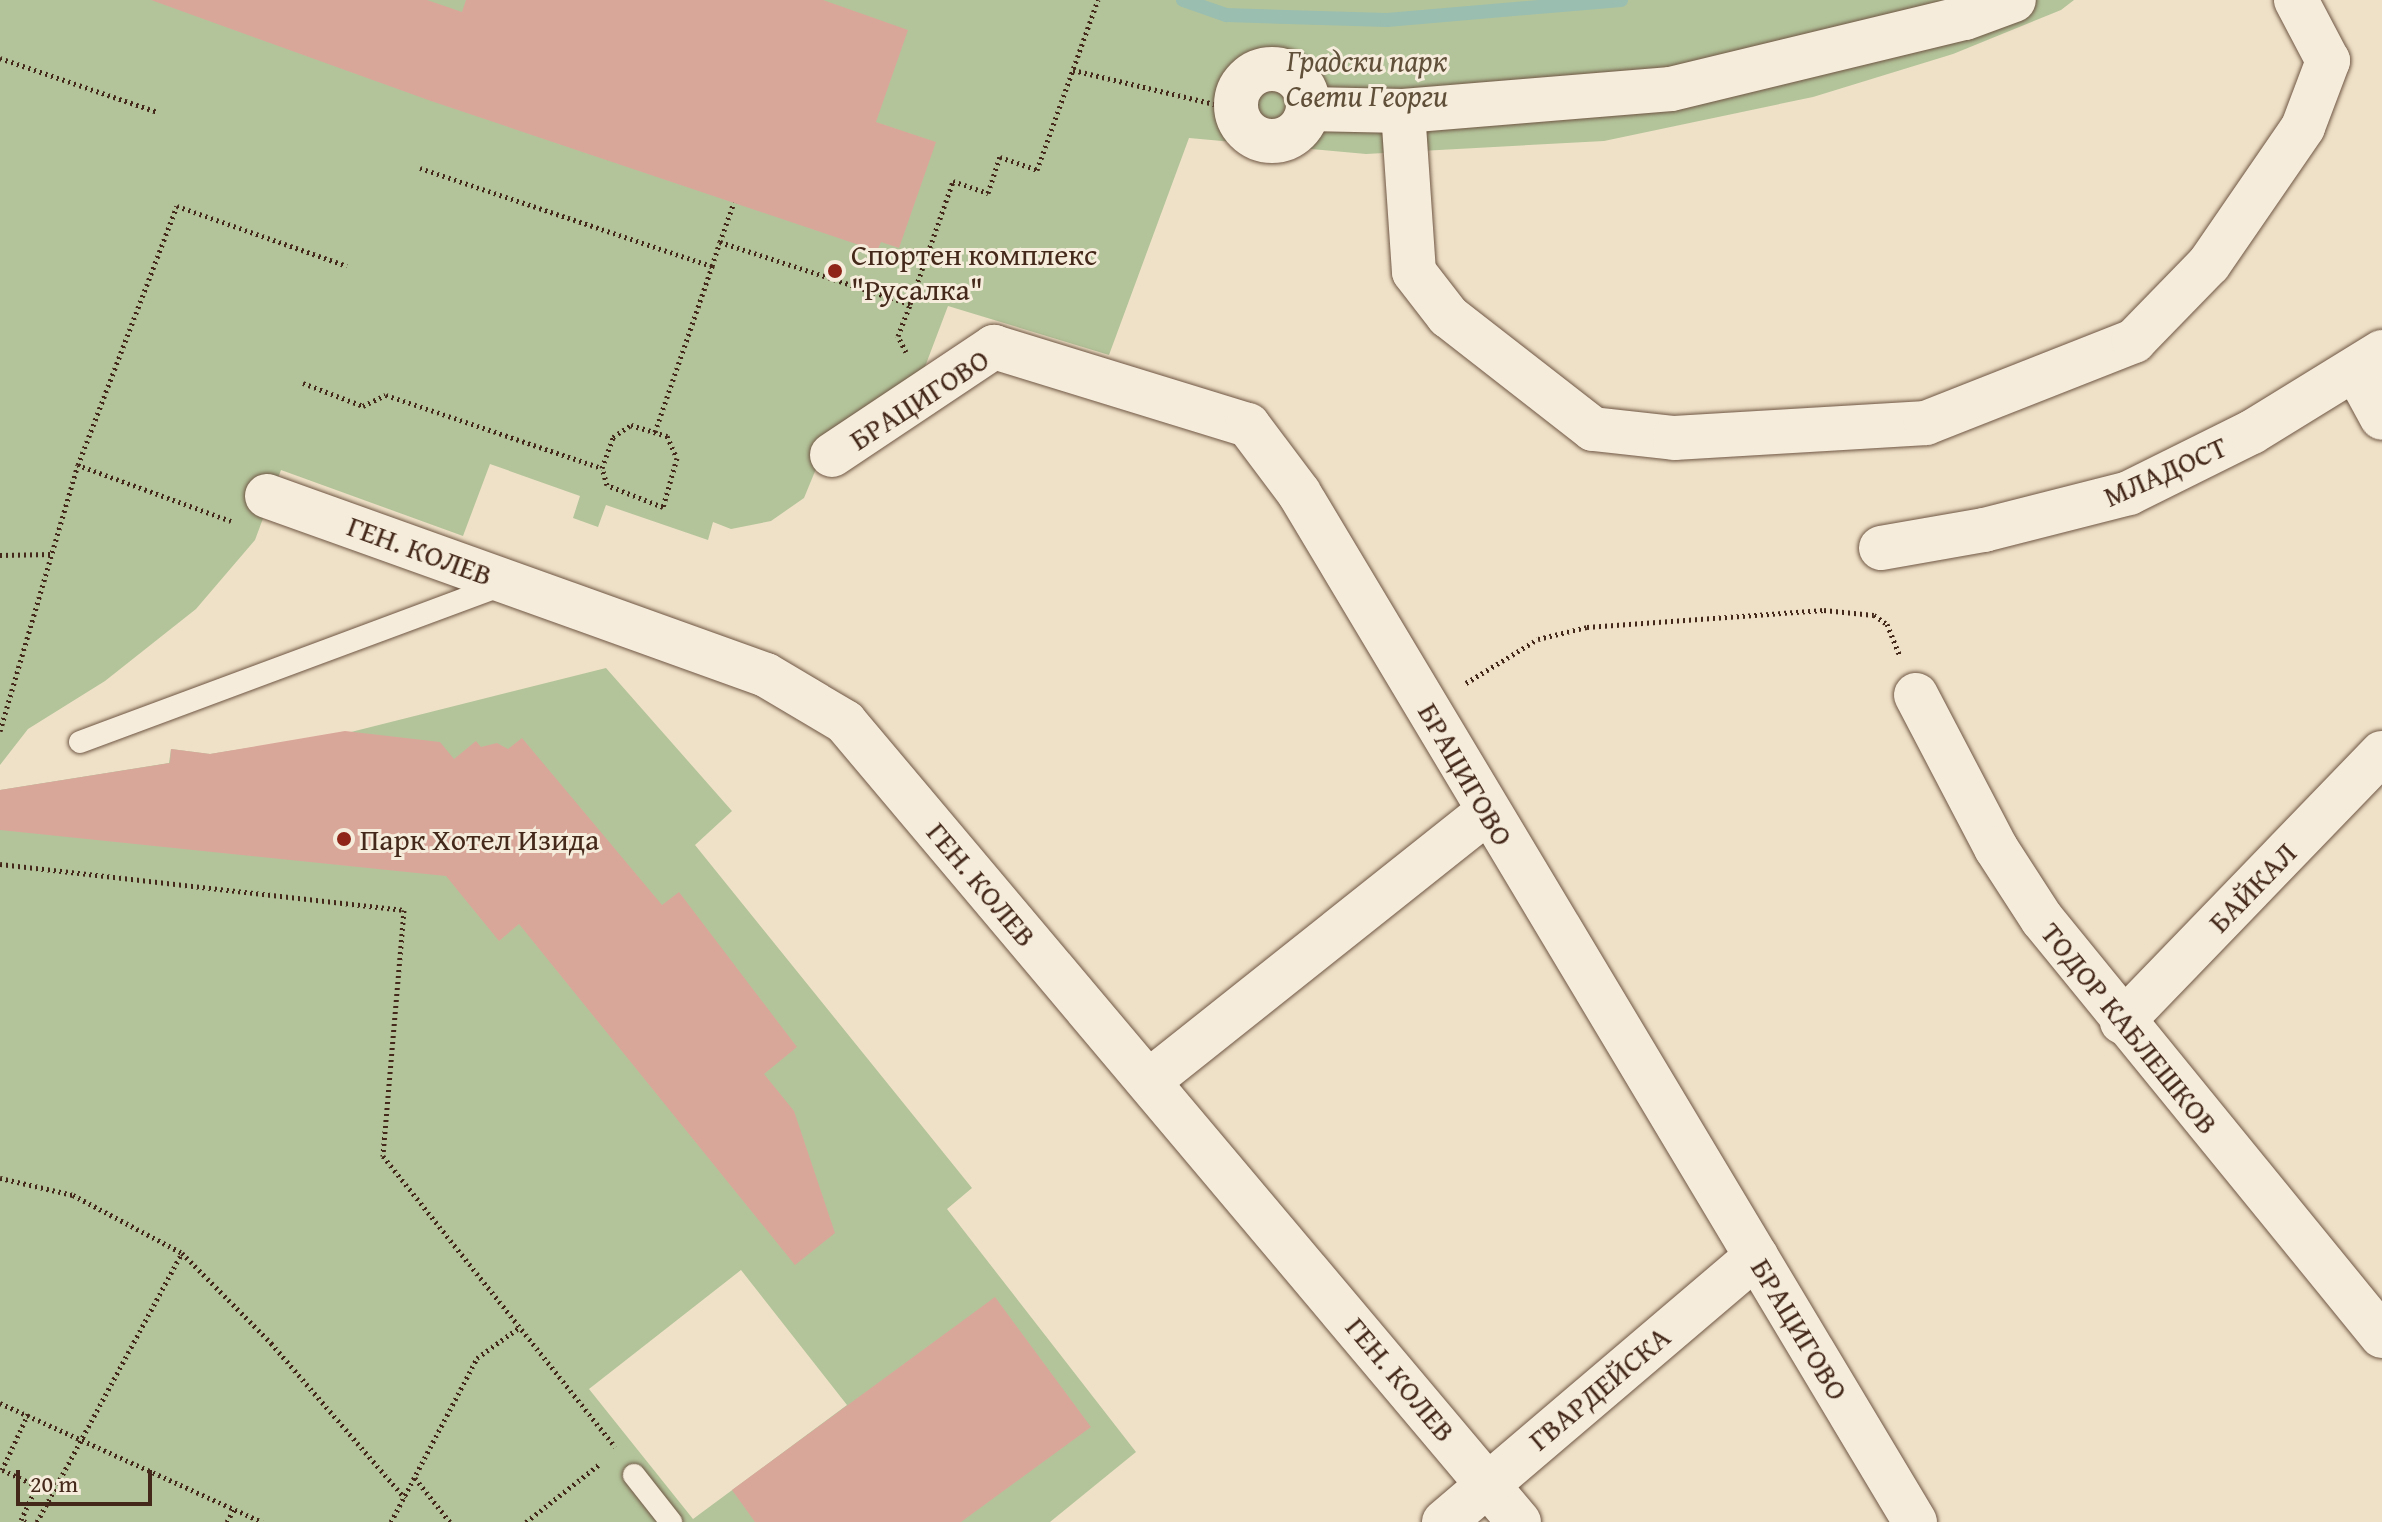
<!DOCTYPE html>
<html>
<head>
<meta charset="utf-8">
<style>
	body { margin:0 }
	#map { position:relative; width:2382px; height:1522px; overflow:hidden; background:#efe1c7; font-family:"Gentium Book Plus",serif }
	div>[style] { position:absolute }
	.green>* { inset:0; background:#b3c49a }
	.stream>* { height:14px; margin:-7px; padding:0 7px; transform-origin:7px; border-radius:7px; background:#9abeb0 }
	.building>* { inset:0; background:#d9a79a }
	.path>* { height:5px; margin-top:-2.5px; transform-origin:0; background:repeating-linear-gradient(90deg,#442819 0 2px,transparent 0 6px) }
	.roads { filter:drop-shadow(0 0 2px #6f5644) drop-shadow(0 0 2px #6f5644) }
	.service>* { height:22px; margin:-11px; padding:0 11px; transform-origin:11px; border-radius:11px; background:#f5ecdb }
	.minor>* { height:44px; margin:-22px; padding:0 22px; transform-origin:22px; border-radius:22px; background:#f5ecdb }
	.minor>.ring { margin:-22px; padding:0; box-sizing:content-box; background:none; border:44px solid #f5ecdb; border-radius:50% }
	.dots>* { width:22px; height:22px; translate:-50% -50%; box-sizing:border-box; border:4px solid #f5ecdb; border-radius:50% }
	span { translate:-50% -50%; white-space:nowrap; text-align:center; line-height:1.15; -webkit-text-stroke:6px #f5ecdb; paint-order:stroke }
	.park-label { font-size:30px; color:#604f39; font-style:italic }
	.poi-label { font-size:30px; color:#442819 }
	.left { translate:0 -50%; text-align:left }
	.street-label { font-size:30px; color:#442819 }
	.scale { position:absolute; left:16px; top:1470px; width:136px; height:36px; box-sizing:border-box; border:4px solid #442819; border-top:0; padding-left:10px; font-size:24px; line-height:28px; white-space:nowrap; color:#442819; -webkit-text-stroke:6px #f5ecdb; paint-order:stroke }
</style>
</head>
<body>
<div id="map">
	<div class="green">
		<i style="clip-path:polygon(0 0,2074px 0,2061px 10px,1953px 54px,1813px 97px,1604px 141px,1366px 154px,1189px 138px,1109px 355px,948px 306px,923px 372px,830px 435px,804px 498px,771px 521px,731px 529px,713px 522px,708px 540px,606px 505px,598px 527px,573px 518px,580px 496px,490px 464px,463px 536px,281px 470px,255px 540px,196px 609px,105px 681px,28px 729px,0 765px)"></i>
		<i style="clip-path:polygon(evenodd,606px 668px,732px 811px,695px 845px,972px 1188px,947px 1209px,1136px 1452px,1050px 1522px,0 1522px,0 790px,169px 763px,171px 749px,210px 754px,351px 732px,606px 668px,741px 1270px,847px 1405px,693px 1519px,589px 1389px,741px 1270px)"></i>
	</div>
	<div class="stream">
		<i style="left:1183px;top:0;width:46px;rotate:19.2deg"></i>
		<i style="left:1226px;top:15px;width:161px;rotate:1.8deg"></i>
		<i style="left:1387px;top:20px;width:235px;rotate:-4.9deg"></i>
	</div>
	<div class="building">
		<i style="clip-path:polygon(151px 0,427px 0,462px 12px,466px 0,823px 0,908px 30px,876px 122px,936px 142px,899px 248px,881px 242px,877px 251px,431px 101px)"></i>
		<i style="clip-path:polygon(345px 731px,440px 742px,454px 759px,476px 741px,481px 747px,497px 743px,508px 749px,522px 738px,662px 905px,679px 892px,797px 1047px,764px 1074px,794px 1111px,835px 1233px,795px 1265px,519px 924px,499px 941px,446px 876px,0 830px,0 790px,170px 763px,171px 749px,210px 754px)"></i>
		<i style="clip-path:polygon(995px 1297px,1091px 1427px,961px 1522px,755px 1522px,732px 1490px)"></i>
	</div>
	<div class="path">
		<i style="left:0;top:58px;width:167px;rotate:18.9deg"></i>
		<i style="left:1073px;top:70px;width:168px;rotate:13.5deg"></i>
		<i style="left:420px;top:168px;width:308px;rotate:18.6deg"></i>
		<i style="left:712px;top:266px;width:25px;rotate:-72deg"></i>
		<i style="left:720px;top:242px;width:200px;rotate:18.1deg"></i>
		<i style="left:910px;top:304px;width:130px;rotate:-70.7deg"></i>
		<i style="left:953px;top:181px;width:37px;rotate:19deg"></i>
		<i style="left:988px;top:193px;width:38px;rotate:-72deg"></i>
		<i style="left:1000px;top:157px;width:39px;rotate:19deg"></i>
		<i style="left:1037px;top:170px;width:181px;rotate:-70.3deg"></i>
		<i style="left:720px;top:242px;width:42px;rotate:-70.7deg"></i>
		<i style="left:906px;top:352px;width:18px;rotate:-117deg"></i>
		<i style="left:898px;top:336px;width:34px;rotate:-69deg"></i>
		<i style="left:303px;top:383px;width:64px;rotate:21deg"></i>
		<i style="left:363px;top:406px;width:25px;rotate:-26deg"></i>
		<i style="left:386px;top:395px;width:228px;rotate:18.7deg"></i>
		<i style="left:602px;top:468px;width:33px;rotate:-70deg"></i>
		<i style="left:613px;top:437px;width:22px;rotate:-34deg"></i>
		<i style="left:631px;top:425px;width:38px;rotate:17deg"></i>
		<i style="left:667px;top:436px;width:24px;rotate:66deg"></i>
		<i style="left:677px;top:458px;width:51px;rotate:105.9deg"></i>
		<i style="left:663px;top:507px;width:60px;rotate:-158.6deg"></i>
		<i style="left:607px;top:485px;width:18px;rotate:-106deg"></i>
		<i style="left:655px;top:432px;width:176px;rotate:-71deg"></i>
		<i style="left:231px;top:521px;width:163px;rotate:-159.9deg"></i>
		<i style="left:78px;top:465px;width:277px;rotate:-69.1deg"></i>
		<i style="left:177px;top:206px;width:180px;rotate:19.4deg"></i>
		<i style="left:0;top:555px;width:52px;rotate:-1.1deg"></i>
		<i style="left:1466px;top:683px;width:84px;rotate:-31.4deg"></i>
		<i style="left:1538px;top:639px;width:50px;rotate:-13.8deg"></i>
		<i style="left:1587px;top:627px;width:238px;rotate:-4.1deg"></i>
		<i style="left:1824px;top:610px;width:50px;rotate:5.7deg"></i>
		<i style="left:1874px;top:615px;width:16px;rotate:35deg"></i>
		<i style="left:1887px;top:624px;width:35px;rotate:68deg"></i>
		<i style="left:0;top:731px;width:277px;rotate:-73.7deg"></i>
		<i style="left:0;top:864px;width:407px;rotate:6.5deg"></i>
		<i style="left:404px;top:910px;width:247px;rotate:94.9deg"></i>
		<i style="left:383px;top:1156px;width:372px;rotate:51.4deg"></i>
		<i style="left:0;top:1178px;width:75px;rotate:13.1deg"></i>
		<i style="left:73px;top:1195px;width:123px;rotate:28deg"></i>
		<i style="left:182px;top:1253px;width:127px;rotate:45.3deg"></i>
		<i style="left:271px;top:1343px;width:205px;rotate:49.2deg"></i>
		<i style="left:0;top:1403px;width:288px;rotate:24.4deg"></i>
		<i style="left:415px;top:1478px;width:56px;rotate:51.5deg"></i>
		<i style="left:26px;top:1522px;width:5px;rotate:-158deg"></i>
		<i style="left:21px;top:1520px;width:38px;rotate:-65deg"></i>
		<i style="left:37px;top:1486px;width:38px;rotate:-155deg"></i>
		<i style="left:2px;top:1470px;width:62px;rotate:-65.1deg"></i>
		<i style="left:37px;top:1522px;width:306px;rotate:-61.7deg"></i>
		<i style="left:227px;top:1522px;width:15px;rotate:-62deg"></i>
		<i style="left:391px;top:1522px;width:185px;rotate:-62.3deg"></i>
		<i style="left:477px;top:1358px;width:53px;rotate:-35.8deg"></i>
		<i style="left:526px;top:1522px;width:95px;rotate:-38.2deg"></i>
	</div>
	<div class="roads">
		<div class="service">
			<i style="left:80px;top:742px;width:450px;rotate:-20.4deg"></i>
			<i style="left:634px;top:1475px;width:60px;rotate:51.8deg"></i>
		</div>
		<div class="minor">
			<i class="ring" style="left:1236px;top:69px;width:28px;height:28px"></i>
			<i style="left:1308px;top:109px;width:95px;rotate:1.2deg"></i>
			<i style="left:1403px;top:111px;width:269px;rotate:-4.7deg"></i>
			<i style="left:1671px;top:89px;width:302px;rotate:-13.6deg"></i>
			<i style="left:1965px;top:18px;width:52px;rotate:-20.2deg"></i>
			<i style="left:1403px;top:111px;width:161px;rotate:86.1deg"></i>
			<i style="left:1414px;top:272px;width:56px;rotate:52.3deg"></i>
			<i style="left:1448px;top:316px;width:184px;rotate:37.9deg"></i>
			<i style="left:1593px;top:429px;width:82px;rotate:6.3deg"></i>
			<i style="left:1675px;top:438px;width:251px;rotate:-3.4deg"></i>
			<i style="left:1926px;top:423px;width:224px;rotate:-21.5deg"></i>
			<i style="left:2134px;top:341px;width:107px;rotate:-45.8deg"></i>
			<i style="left:2209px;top:264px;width:166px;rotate:-55.5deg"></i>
			<i style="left:2303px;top:127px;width:71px;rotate:-69.3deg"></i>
			<i style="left:2328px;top:61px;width:69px;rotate:-117.7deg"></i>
			<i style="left:2357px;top:372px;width:52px;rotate:61.5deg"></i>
			<i style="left:832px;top:455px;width:195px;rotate:-33.7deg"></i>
			<i style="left:994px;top:347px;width:266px;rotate:17.1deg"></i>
			<i style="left:1248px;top:425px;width:85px;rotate:53.1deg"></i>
			<i style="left:1299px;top:493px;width:1199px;rotate:59.09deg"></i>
			<i style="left:267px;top:496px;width:530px;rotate:19.73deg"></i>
			<i style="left:766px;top:675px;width:92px;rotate:30.7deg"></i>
			<i style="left:845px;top:722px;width:1046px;rotate:49.89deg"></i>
			<i style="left:1881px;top:548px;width:105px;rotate:-9.9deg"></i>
			<i style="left:1984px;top:530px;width:150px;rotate:-14.3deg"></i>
			<i style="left:2129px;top:493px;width:137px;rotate:-26.4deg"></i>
			<i style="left:2252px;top:432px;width:153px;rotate:-31.6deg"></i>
			<i style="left:1916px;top:695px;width:173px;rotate:62.4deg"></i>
			<i style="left:1996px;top:848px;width:85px;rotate:57.1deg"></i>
			<i style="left:2042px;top:919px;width:538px;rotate:50.81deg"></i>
			<i style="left:2122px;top:1022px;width:374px;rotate:-46deg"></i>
			<i style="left:1149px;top:1081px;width:431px;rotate:-38.5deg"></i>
			<i style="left:1444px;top:1522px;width:410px;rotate:-40.4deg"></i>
		</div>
	</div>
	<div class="dots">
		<i style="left:835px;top:271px;background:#8f2418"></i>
		<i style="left:344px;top:839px;background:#8f2418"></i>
	</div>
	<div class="park-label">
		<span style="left:1367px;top:77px">Градски парк<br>Свети Георги</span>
	</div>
	<div class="poi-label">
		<span class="left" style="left:851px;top:271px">Спортен комплекс<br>"Русалка"</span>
		<span class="left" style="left:360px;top:839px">Парк Хотел Изида</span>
	</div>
	<div class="street-label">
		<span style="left:919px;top:399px;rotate:-33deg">БРАЦИГОВО</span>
		<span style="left:2165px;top:471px;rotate:-24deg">МЛАДОСТ</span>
		<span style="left:420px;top:550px;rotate:20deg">ГЕН. КОЛЕВ</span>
		<span style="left:1466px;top:774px;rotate:60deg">БРАЦИГОВО</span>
		<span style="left:982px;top:884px;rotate:50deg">ГЕН. КОЛЕВ</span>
		<span style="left:2252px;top:887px;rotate:-46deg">БАЙКАЛ</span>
		<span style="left:2130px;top:1028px;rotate:51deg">ТОДОР КАБЛЕШКОВ</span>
		<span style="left:1800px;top:1329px;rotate:59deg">БРАЦИГОВО</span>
		<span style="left:1401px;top:1379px;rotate:50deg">ГЕН. КОЛЕВ</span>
		<span style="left:1599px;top:1388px;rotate:-40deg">ГВАРДЕЙСКА</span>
	</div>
	<div class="scale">20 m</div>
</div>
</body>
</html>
